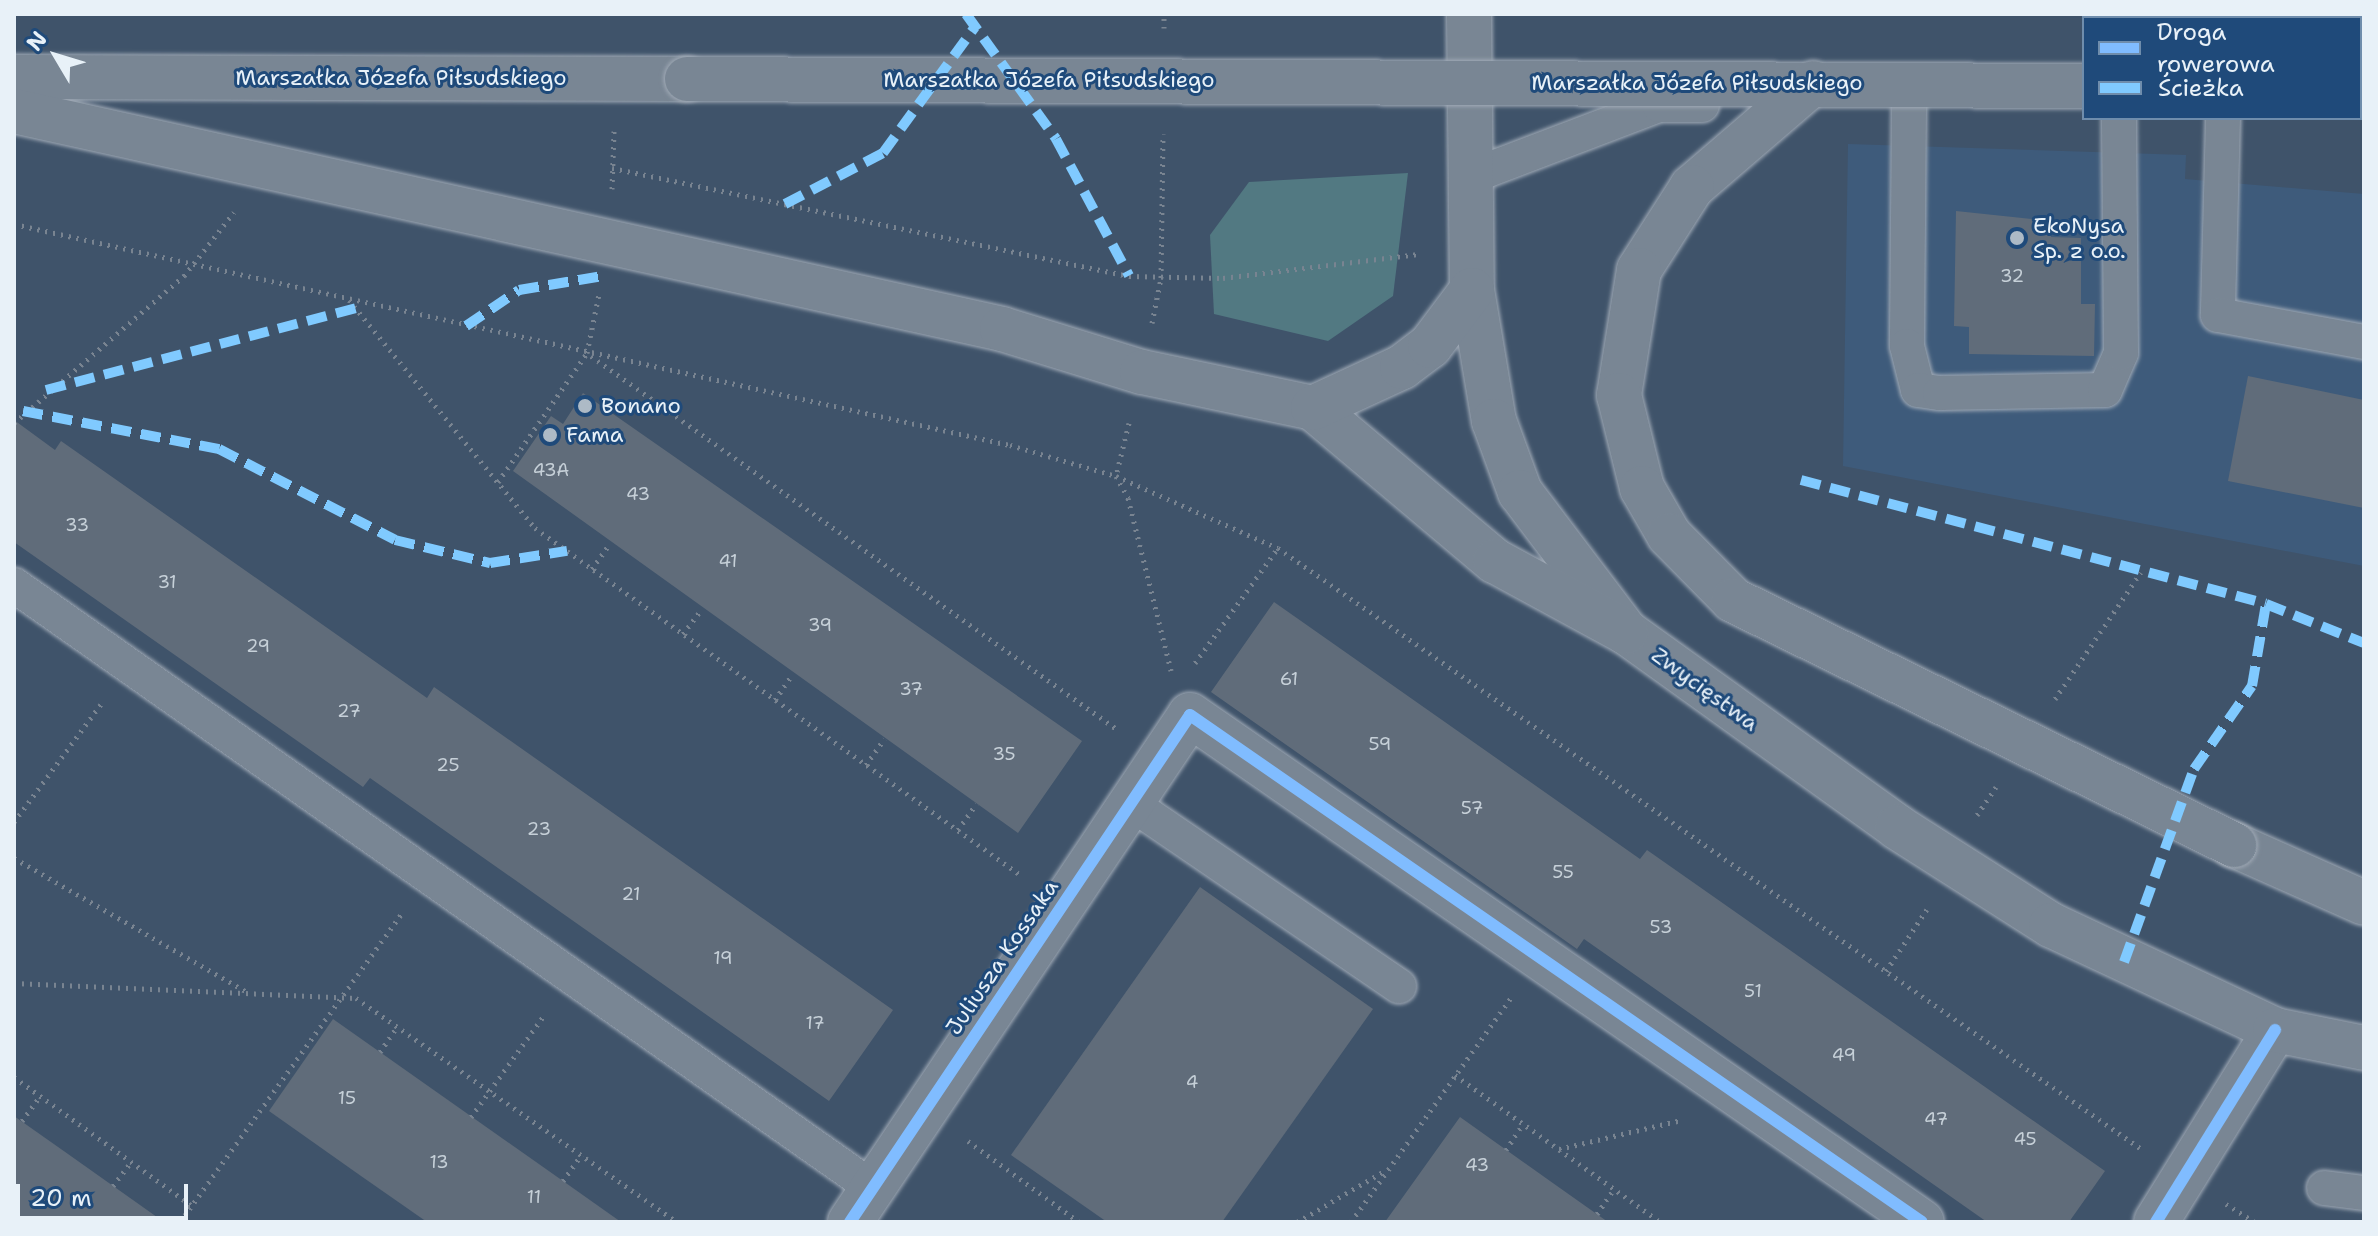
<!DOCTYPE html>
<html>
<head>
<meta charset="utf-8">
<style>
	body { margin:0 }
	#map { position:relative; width:2378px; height:1236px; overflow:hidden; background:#3f536a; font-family:"Shantell Sans",sans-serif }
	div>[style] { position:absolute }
	.built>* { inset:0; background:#3e5b7b }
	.green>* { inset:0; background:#527982 }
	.building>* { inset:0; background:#606c7a }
	.path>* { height:5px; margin-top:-2.5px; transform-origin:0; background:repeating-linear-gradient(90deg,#798491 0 2px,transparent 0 8px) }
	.roads { filter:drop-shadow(0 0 2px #9fa9b5) drop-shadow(0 0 2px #9fa9b5) }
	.lane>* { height:34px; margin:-17px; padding:0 17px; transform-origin:17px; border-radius:17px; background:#798694 }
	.street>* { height:44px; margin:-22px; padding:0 22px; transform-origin:22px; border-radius:22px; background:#798694 }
	.secondary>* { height:44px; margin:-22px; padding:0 22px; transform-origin:22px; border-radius:22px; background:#798694 }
	.bridges { filter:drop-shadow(0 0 2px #9fa9b5) drop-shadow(0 0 2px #9fa9b5) }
	.secondary-bridge>* { height:44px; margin:-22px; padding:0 22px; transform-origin:22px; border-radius:22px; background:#798694 }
	.quiet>* { height:10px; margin-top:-5px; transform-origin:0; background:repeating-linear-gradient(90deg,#80caff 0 20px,transparent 0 30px) }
	.cycleway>* { height:12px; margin:-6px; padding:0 6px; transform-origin:6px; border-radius:6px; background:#80bcff }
	.dots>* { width:22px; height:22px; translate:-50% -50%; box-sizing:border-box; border:4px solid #1f4a7a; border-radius:50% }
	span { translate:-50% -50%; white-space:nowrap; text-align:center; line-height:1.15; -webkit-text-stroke:6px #1f4a7a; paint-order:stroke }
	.number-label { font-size:18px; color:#c6d0d8 }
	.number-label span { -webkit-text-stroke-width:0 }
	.street-label { font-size:22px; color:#e8f1f8 }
	.poi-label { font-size:22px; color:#e8f1f8 }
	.left { translate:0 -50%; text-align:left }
	.frame { position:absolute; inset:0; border:16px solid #e8f1f8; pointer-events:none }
	.legend { position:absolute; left:2082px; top:16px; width:280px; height:104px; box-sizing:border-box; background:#1f4a7a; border:2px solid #6f8dac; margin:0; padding:10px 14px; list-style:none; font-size:24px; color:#e8f1f8 }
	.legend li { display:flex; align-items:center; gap:16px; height:40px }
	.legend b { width:40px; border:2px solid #6f8dac }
	.north { position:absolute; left:16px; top:16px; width:80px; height:80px; -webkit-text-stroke:6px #1f4a7a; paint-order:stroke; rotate:308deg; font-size:22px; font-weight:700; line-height:32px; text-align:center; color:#e8f1f8 }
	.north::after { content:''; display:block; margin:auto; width:28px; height:36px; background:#e8f1f8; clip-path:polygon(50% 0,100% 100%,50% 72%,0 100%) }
	.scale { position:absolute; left:16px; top:1184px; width:172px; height:36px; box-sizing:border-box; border:4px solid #e8f1f8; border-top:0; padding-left:10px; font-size:24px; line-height:28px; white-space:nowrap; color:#e8f1f8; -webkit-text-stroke:6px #1f4a7a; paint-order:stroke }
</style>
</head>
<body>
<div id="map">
	<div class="built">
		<i style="clip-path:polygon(1848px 144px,2186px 155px,2185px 179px,2364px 194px,2364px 566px,1843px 466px)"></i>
	</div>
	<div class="green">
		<i style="clip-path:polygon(1408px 173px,1393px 296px,1328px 341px,1214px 314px,1210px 235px,1249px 182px)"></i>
	</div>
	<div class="building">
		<i style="clip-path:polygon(1956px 211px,2051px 221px,2051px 237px,2081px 238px,2081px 304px,2095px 304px,2094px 356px,1969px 354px,1969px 327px,1954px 326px)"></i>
		<i style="clip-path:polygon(2248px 376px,2364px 400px,2364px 508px,2228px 481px)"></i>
		<i style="clip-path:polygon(583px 393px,1082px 741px,1018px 833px,513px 471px,551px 416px,563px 424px)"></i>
		<i style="clip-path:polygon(14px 420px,55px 450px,61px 441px,427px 698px,434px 687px,893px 1010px,829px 1101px,370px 778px,363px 787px,14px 542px)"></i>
		<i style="clip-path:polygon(1274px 602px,1640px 859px,1647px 850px,2105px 1171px,2069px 1222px,1987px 1222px,1584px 939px,1577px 949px,1211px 692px)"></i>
		<i style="clip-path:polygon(1200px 887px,1373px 1009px,1222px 1222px,1107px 1222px,1011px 1155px)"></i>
		<i style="clip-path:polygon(333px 1019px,563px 1181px,621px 1222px,427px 1222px,361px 1176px,269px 1111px)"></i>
		<i style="clip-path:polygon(14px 1116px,68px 1154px,164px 1222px,14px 1222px)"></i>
		<i style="clip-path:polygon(1460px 1117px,1550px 1181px,1608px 1222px,1385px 1222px)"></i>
	</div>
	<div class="path">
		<i style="left:1164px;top:28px;width:14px;rotate:-90deg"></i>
		<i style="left:612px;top:168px;width:528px;rotate:11.8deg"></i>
		<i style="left:1129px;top:276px;width:94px;rotate:1.2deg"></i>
		<i style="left:1223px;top:278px;width:197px;rotate:-7deg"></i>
		<i style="left:612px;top:189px;width:58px;rotate:-88deg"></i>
		<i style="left:14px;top:224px;width:1020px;rotate:12.51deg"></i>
		<i style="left:1010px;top:445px;width:110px;rotate:16.3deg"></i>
		<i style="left:1116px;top:476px;width:177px;rotate:24deg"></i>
		<i style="left:1278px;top:548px;width:1050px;rotate:34.84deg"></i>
		<i style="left:349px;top:300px;width:294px;rotate:50.8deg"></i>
		<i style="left:535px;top:528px;width:595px;rotate:35.56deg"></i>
		<i style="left:1152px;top:323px;width:46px;rotate:-78.7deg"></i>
		<i style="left:1161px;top:278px;width:144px;rotate:-89.2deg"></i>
		<i style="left:591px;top:356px;width:646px;rotate:35.36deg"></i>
		<i style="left:14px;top:423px;width:225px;rotate:-40.9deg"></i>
		<i style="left:184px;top:276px;width:81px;rotate:-52deg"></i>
		<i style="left:1129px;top:423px;width:55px;rotate:103.8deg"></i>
		<i style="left:1116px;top:476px;width:25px;rotate:61deg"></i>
		<i style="left:1128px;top:498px;width:178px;rotate:76deg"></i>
		<i style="left:498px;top:482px;width:157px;rotate:-55.4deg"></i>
		<i style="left:587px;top:353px;width:60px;rotate:-78.5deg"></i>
		<i style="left:592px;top:569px;width:29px;rotate:-55deg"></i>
		<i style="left:683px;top:634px;width:30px;rotate:-53deg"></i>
		<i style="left:1195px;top:663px;width:142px;rotate:-54.2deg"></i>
		<i style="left:2055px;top:699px;width:153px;rotate:-55.9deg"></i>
		<i style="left:775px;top:700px;width:30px;rotate:-56deg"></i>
		<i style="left:866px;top:765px;width:32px;rotate:-55deg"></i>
		<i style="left:1977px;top:815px;width:34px;rotate:-56deg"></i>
		<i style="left:14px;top:822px;width:147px;rotate:-53.6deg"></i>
		<i style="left:958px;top:830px;width:32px;rotate:-55deg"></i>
		<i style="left:14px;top:858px;width:269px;rotate:29.9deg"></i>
		<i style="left:1886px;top:971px;width:74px;rotate:-56.5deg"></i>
		<i style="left:14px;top:983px;width:342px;rotate:2.5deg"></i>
		<i style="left:356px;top:998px;width:391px;rotate:34.9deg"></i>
		<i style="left:380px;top:1052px;width:30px;rotate:-56deg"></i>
		<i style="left:1455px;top:1075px;width:252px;rotate:35.6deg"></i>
		<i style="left:14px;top:1077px;width:220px;rotate:35.9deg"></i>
		<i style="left:471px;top:1117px;width:127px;rotate:-54.3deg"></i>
		<i style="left:22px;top:1121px;width:31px;rotate:-54deg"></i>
		<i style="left:968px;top:1141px;width:137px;rotate:36.1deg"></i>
		<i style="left:1559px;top:1149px;width:126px;rotate:-13.3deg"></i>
		<i style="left:1506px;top:1150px;width:31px;rotate:-57deg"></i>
		<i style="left:563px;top:1181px;width:32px;rotate:-55deg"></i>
		<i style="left:113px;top:1186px;width:30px;rotate:-53deg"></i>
		<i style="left:2226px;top:1204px;width:34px;rotate:32deg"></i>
		<i style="left:1597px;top:1214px;width:30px;rotate:-56deg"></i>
		<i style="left:180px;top:1222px;width:379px;rotate:-54.3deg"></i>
		<i style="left:1297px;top:1222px;width:103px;rotate:-30.3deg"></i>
		<i style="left:1351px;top:1222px;width:275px;rotate:-54.5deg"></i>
	</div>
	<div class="roads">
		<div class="lane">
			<i style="left:1909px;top:106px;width:240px;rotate:90.5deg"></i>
			<i style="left:1907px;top:346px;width:45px;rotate:76deg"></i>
			<i style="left:1918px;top:390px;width:22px;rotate:8deg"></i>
			<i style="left:1940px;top:393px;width:165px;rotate:-1deg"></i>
			<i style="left:2105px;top:390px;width:40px;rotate:-66.6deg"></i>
			<i style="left:2121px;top:353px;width:235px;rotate:-90.5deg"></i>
			<i style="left:2223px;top:118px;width:197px;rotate:91.5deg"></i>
			<i style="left:2218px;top:315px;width:148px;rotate:10.5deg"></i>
			<i style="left:1472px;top:176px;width:200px;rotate:-20.8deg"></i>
			<i style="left:1659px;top:105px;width:43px"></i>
			<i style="left:14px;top:585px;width:1050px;rotate:35.07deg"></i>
			<i style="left:1129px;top:802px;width:327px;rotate:34.3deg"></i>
			<i style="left:2324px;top:1188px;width:40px;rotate:7.1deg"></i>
		</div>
		<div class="street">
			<i style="left:850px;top:1222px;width:610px;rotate:-56.15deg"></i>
			<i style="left:1190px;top:715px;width:890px;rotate:34.71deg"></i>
			<i style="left:2156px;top:1222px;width:226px;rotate:-58.2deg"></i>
		</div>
		<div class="secondary">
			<i style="left:1469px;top:14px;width:276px;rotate:89.4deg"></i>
			<i style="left:1472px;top:290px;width:133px;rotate:80.5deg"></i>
			<i style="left:1494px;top:421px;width:76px;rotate:69.9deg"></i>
			<i style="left:1520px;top:492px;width:176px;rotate:52.9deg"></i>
			<i style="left:1626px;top:632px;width:334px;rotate:35.7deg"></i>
			<i style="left:1897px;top:827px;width:183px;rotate:32.5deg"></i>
			<i style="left:2051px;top:925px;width:247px;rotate:25.1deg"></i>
			<i style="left:2275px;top:1030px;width:91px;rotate:11.4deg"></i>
			<i style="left:2150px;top:14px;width:214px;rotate:0.5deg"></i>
			<i style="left:14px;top:77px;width:673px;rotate:0.17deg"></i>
			<i style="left:2360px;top:88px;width:4px"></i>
			<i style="left:14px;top:111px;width:1012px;rotate:12.44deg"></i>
			<i style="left:1002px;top:329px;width:146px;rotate:17.1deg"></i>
			<i style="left:1142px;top:372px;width:175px;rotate:11.9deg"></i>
			<i style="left:1313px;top:408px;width:238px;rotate:40.1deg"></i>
			<i style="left:1495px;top:561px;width:149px;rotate:28.5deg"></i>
			<i style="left:1313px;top:408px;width:98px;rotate:-24.7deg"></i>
			<i style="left:1402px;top:367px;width:35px;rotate:-37deg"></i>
			<i style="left:1430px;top:346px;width:70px;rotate:-53.1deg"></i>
			<i style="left:2234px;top:845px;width:142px;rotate:24deg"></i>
		</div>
	</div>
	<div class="bridges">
		<div class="secondary-bridge">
			<i style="left:687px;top:79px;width:1397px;rotate:0.29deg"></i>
			<i style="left:1813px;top:83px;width:160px;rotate:139.3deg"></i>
			<i style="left:1692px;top:187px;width:98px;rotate:122.6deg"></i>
			<i style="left:1639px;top:270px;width:127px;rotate:99.1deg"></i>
			<i style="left:1619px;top:395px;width:96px;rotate:76.1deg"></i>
			<i style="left:1642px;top:488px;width:54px;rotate:60.1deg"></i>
			<i style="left:1669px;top:535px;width:91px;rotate:45.4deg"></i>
			<i style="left:1733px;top:600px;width:558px;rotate:26.06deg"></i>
		</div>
	</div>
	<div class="quiet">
		<i style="left:966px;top:14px;width:154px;rotate:54.2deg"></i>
		<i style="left:1056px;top:139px;width:155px;rotate:61.9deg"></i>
		<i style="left:785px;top:204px;width:110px;rotate:-27.5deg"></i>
		<i style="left:883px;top:153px;width:156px;rotate:-53.9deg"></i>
		<i style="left:466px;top:326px;width:64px;rotate:-34.2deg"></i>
		<i style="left:519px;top:290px;width:85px;rotate:-9.5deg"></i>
		<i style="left:46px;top:390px;width:321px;rotate:-14.8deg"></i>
		<i style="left:23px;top:411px;width:200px;rotate:11deg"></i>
		<i style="left:219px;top:449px;width:198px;rotate:27.3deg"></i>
		<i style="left:395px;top:540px;width:98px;rotate:13.6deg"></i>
		<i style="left:490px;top:563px;width:78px;rotate:-8.9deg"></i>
		<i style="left:1801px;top:480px;width:481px;rotate:14.9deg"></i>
		<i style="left:2266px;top:604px;width:105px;rotate:21.7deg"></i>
		<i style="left:2124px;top:962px;width:205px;rotate:-70.1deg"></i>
		<i style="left:2194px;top:769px;width:101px;rotate:-55.1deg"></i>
		<i style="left:2252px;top:686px;width:83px;rotate:-80.3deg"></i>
	</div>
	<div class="cycleway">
		<i style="left:850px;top:1222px;width:610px;rotate:-56.15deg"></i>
		<i style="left:1190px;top:715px;width:890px;rotate:34.71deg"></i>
		<i style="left:2156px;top:1222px;width:226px;rotate:-58.2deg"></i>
	</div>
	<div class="dots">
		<i style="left:2017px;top:238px;background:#adbac6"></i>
		<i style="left:585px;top:406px;background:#adbac6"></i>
		<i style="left:550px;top:435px;background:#adbac6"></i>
	</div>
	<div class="number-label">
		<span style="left:2012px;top:276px">32</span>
		<span style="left:551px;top:470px">43A</span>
		<span style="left:638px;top:494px">43</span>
		<span style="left:77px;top:525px">33</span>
		<span style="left:728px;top:561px">41</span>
		<span style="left:167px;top:582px">31</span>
		<span style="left:820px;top:625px">39</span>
		<span style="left:258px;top:646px">29</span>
		<span style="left:1289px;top:679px">61</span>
		<span style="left:911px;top:689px">37</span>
		<span style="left:349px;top:711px">27</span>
		<span style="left:1380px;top:744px">59</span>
		<span style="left:1004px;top:754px">35</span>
		<span style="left:448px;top:765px">25</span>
		<span style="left:1472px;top:808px">57</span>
		<span style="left:539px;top:829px">23</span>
		<span style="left:1563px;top:872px">55</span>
		<span style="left:631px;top:894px">21</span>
		<span style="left:1661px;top:927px">53</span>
		<span style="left:723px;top:958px">19</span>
		<span style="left:1753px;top:991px">51</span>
		<span style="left:815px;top:1023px">17</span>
		<span style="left:1844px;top:1055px">49</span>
		<span style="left:1192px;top:1082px">4</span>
		<span style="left:347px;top:1098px">15</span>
		<span style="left:1936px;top:1119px">47</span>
		<span style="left:2025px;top:1139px">45</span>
		<span style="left:439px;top:1162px">13</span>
		<span style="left:1477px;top:1165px">43</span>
		<span style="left:534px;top:1197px">11</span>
	</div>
	<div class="street-label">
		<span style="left:401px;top:78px">Marszałka Józefa Piłsudskiego</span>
		<span style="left:1049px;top:80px">Marszałka Józefa Piłsudskiego</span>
		<span style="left:1697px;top:83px">Marszałka Józefa Piłsudskiego</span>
		<span style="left:1705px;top:689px;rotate:36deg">Zwycięstwa</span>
		<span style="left:1002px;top:957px;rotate:-56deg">Juliusza Kossaka</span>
	</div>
	<div class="poi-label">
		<span class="left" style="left:2033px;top:238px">EkoNysa<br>Sp. z o.o.</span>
		<span class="left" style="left:601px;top:406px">Bonano</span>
		<span class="left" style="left:566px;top:435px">Fama</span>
	</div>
	<div class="frame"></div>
	<ul class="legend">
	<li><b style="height:10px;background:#80bcff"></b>Droga rowerowa</li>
	<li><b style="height:10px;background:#80caff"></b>Ścieżka</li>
	</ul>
	<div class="north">N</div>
	<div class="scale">20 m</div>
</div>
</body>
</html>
